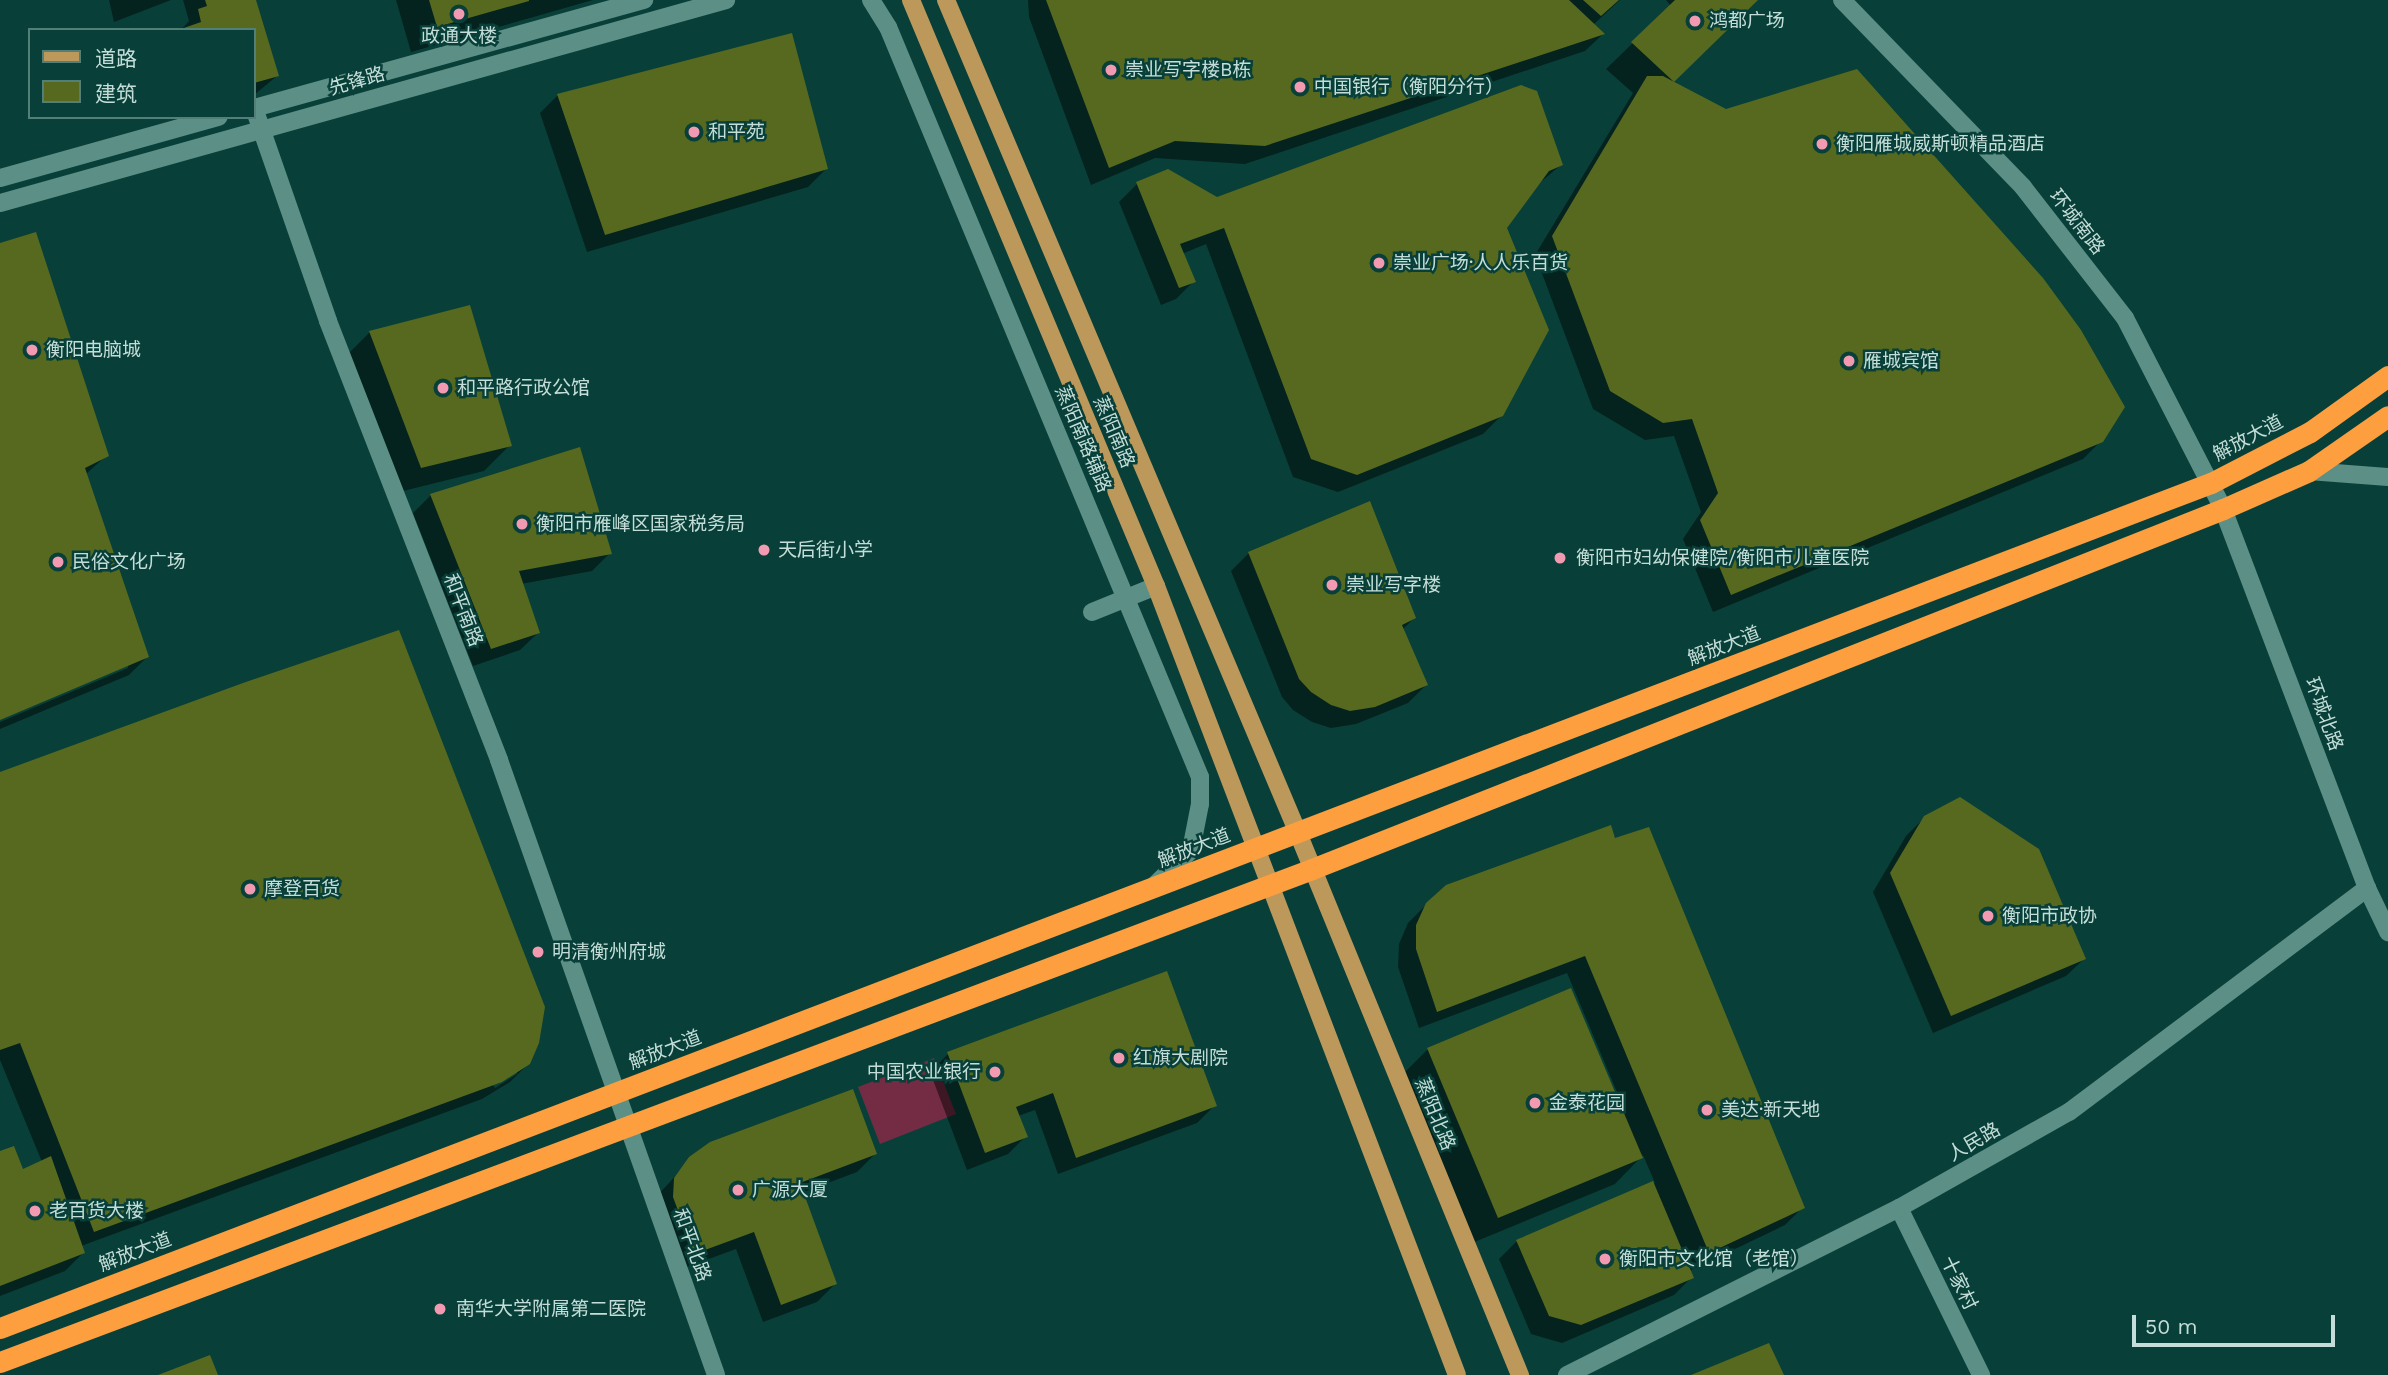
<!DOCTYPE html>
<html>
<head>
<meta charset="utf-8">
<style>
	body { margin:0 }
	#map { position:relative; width:2388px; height:1375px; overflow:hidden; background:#084039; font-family:"Work Sans","Noto Sans SC",sans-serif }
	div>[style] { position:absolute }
	.green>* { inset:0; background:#732c44 }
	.shadow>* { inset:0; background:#0007 }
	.building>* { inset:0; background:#57691e }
	.street>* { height:18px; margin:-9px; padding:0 9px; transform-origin:9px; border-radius:9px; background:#5c8f86 }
	.secondary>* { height:18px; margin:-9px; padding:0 9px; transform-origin:9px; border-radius:9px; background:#5c8f86 }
	.primary>* { height:18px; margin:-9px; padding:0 9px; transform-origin:9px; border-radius:9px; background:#bd985b }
	.highway>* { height:21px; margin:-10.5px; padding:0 10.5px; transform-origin:10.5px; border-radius:10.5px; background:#fd9e3f }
	.dots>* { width:19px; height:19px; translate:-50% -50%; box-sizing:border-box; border:4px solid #084039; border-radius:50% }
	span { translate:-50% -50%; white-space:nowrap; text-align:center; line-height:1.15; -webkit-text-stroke:5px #084039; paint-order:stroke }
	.poi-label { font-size:19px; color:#c4ddd8 }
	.left { translate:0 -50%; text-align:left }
	.right { translate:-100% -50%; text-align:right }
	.street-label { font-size:19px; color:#c4ddd8 }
	.legend { position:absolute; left:28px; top:28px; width:228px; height:91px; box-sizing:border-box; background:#084039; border:2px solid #537f79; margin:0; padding:9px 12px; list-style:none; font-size:21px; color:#c4ddd8 }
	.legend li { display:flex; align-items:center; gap:14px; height:35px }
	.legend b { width:35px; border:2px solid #537f79 }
	.scale { position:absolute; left:2132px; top:1315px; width:203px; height:32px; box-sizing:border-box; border:4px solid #c4ddd8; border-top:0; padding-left:9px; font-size:21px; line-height:24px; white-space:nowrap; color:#c4ddd8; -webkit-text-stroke:5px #084039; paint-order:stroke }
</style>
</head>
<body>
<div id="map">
	<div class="green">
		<i style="clip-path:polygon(934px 1058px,956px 1114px,880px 1144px,858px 1087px)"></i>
	</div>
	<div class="shadow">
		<i style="clip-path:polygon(109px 0,171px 0,114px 22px)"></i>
		<i style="clip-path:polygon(183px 0,254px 0,277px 76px,254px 95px,254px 30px,181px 30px,189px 21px)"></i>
		<i style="clip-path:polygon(396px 0,593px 0,411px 52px)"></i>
		<i style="clip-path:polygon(1028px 0,1620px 0,1593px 25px,1603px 34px,1585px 51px,1245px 164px,1155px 158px,1091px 185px,1029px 17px)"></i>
		<i style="clip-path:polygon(1666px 0,1756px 0,1671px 83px,2102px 440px,2083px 459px,1713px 612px,1683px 539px,1701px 512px,1674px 436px,1645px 440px,1593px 409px,1535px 255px,1633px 93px,1606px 69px,1671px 6px)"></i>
		<i style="clip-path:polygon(558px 95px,826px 169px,808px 187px,587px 252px,540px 113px)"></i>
		<i style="clip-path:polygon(1561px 165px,1537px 185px,1505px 228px,1502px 415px,1483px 434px,1338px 492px,1293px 477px,1206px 244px,1182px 254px,1194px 281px,1176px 299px,1161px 305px,1119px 202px,1137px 184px,1217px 199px)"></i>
		<i style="clip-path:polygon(0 245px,107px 455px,85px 475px,147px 657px,129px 675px,0 729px,0 722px,128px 668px,128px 664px,0 718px)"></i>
		<i style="clip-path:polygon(468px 307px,510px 445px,484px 471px,395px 493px,344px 358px,370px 332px)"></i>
		<i style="clip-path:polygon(431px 495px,610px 553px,592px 571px,521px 584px,538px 633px,520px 650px,473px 666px,413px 513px)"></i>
		<i style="clip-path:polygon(1249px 553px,1414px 618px,1402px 630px,1426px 685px,1408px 703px,1356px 724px,1331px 728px,1312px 722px,1293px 710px,1282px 697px,1231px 571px)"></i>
		<i style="clip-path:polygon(evenodd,0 775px,529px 1063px,510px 1082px,482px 1099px,81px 1246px,83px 1253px,65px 1271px,0 1296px,0 1153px,22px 1171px,42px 1162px,0 1060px,0 775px,517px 1070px,517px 1074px,495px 1088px,493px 1085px,517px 1070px)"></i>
		<i style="clip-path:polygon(1925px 817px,2084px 959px,2066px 976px,1933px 1033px,1873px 892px,1906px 836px)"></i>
		<i style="clip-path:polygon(1610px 828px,1803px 1207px,1785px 1225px,1689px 1271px,1692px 1277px,1674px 1295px,1562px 1343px,1531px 1334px,1499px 1259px,1517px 1241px,1655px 1183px,1643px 1155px,1615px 1184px,1472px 1243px,1402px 1075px,1428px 1049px,1570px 990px,1616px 1098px,1619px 1097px,1567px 973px,1419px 1028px,1398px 967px,1399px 944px,1408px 923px,1427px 904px)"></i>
		<i style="clip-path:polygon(1166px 973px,1215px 1105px,1197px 1123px,1058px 1174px,1035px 1110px,1018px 1116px,1025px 1137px,1008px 1154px,967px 1170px,930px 1072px,948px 1054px)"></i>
		<i style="clip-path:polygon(875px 1154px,857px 1172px,801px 1193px,835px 1284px,817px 1302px,763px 1322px,736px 1249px,676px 1271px,656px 1197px,691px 1159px)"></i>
	</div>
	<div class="building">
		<i style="clip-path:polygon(205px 0,256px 0,279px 76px,254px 83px,254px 30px,178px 30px,201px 22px,198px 9px,207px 6px)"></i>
		<i style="clip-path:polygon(429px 0,529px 0,529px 1px,437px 27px)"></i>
		<i style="clip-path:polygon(1046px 0,1569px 0,1605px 34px,1265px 146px,1175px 141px,1109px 168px)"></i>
		<i style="clip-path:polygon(1583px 0,1619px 0,1601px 16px)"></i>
		<i style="clip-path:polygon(1675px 0,1758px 0,1674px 82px,1631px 42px)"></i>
		<i style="clip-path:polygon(792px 33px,828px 169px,605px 235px,557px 94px)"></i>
		<i style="clip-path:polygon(1857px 69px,2043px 278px,2081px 330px,2125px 407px,2103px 442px,1731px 595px,1700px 520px,1718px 493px,1692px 419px,1663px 423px,1610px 391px,1552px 236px,1647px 76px,1663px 76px,1726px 109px)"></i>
		<i style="clip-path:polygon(1521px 85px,1537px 91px,1563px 165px,1549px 171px,1507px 228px,1549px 330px,1503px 416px,1357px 475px,1311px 459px,1224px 228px,1180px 244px,1196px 282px,1179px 288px,1136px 182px,1168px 169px,1217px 197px)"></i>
		<i style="clip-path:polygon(36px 232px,109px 456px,85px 468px,149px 657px,0 720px,0 243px)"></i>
		<i style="clip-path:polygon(470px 305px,512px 446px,421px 468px,369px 331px)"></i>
		<i style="clip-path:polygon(580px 447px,612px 554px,519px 571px,540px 633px,491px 649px,430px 494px)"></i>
		<i style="clip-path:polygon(1370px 501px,1416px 618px,1402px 625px,1428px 685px,1375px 707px,1350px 711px,1331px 705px,1311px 692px,1299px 679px,1248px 552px)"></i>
		<i style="clip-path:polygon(399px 630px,545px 1007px,539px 1043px,530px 1064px,502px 1082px,94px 1232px,20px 1043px,0 1050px,0 772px,243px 683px)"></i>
		<i style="clip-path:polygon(1960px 797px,2039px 849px,2086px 959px,1951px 1016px,1890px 873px,1924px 816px)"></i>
		<i style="clip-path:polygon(1611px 825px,1615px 838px,1649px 827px,1805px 1208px,1709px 1253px,1585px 956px,1437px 1012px,1416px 949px,1416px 925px,1426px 903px,1446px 885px)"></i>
		<i style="clip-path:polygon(1167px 971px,1217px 1106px,1076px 1158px,1053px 1093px,1016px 1107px,1028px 1137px,985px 1153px,947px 1052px)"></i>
		<i style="clip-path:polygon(1571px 988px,1643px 1158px,1498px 1218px,1427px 1048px)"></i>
		<i style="clip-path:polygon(853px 1089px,877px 1154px,800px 1183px,837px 1284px,781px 1305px,754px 1232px,694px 1254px,673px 1197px,674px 1178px,689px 1157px,710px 1142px)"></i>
		<i style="clip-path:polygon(14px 1146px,23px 1169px,51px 1156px,85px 1253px,0 1286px,0 1151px)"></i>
		<i style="clip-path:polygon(1653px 1181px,1694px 1278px,1581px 1325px,1549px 1316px,1516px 1240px)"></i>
		<i style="clip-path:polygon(1769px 1343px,1784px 1375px,1691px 1375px)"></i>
		<i style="clip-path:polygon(210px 1355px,218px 1375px,158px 1375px)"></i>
	</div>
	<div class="street">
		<i style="left:1092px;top:612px;width:69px;rotate:-22.1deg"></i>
		<i style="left:1899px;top:1208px;width:186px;rotate:63.8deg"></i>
	</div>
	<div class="secondary">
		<i style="left:871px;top:0;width:32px;rotate:58deg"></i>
		<i style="left:888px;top:27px;width:812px;rotate:67.41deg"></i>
		<i style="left:1200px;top:777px;width:27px;rotate:90deg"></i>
		<i style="left:1200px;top:804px;width:47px;rotate:101.1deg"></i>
		<i style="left:1191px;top:850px;width:52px;rotate:135.8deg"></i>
		<i style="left:1842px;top:0;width:260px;rotate:45.9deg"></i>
		<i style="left:2023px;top:187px;width:166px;rotate:52.1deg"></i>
		<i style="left:2125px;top:318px;width:215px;rotate:62.8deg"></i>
		<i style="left:2223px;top:509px;width:405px;rotate:69.2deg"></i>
		<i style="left:2367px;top:888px;width:49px;rotate:64.5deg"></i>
		<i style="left:254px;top:108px;width:225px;rotate:70.8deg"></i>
		<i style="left:328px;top:321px;width:471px;rotate:68.7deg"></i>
		<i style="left:499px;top:760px;width:652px;rotate:70.56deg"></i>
		<i style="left:254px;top:108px;width:405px;rotate:-15.5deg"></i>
		<i style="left:0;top:178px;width:227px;rotate:-15.6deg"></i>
		<i style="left:0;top:203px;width:754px;rotate:-15.62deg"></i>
		<i style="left:2309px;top:471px;width:79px;rotate:4.3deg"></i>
		<i style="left:1567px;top:1375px;width:372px;rotate:-26.7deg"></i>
		<i style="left:1899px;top:1208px;width:195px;rotate:-29.5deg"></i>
		<i style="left:2069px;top:1112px;width:373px;rotate:-36.9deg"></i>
	</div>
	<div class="primary">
		<i style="left:911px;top:0;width:635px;rotate:67.31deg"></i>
		<i style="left:1156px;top:586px;width:844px;rotate:69.12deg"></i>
		<i style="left:946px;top:0;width:904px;rotate:67.09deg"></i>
		<i style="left:1298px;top:833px;width:586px;rotate:67.73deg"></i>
	</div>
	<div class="highway">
		<i style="left:0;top:1328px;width:2367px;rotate:-20.92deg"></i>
		<i style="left:2211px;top:483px;width:111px;rotate:-27.3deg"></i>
		<i style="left:2310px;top:432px;width:96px;rotate:-35.7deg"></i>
		<i style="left:0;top:1362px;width:1402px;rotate:-20.59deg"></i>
		<i style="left:1312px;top:869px;width:980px;rotate:-21.56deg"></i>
		<i style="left:2223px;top:509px;width:94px;rotate:-23.8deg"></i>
		<i style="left:2309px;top:471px;width:96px;rotate:-34.8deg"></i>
	</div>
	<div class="dots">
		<i style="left:459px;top:14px;background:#f19ab2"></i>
		<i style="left:1695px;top:21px;background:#f19ab2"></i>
		<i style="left:1111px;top:70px;background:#f19ab2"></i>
		<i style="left:1300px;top:87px;background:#f19ab2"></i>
		<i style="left:694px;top:132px;background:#f19ab2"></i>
		<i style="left:1822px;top:144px;background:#f19ab2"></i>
		<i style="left:1379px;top:263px;background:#f19ab2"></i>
		<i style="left:32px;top:350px;background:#f19ab2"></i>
		<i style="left:1849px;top:361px;background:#f19ab2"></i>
		<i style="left:443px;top:388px;background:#f19ab2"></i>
		<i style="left:522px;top:524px;background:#f19ab2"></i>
		<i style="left:764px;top:550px;background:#f19ab2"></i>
		<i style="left:1560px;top:558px;background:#f19ab2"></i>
		<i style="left:58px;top:562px;background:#f19ab2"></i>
		<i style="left:1332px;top:585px;background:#f19ab2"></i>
		<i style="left:250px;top:889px;background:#f19ab2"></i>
		<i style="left:1988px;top:916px;background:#f19ab2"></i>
		<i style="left:538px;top:952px;background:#f19ab2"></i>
		<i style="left:1119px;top:1058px;background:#f19ab2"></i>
		<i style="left:995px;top:1072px;background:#f19ab2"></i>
		<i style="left:1535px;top:1103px;background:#f19ab2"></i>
		<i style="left:1707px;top:1110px;background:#f19ab2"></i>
		<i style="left:738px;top:1190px;background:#f19ab2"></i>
		<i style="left:35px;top:1211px;background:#f19ab2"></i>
		<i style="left:1605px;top:1259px;background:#f19ab2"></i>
		<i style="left:440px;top:1309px;background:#f19ab2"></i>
	</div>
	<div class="poi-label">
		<span class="left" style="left:1709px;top:21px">鸿都广场</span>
		<span style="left:459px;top:36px">政通大楼</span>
		<span class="left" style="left:1125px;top:70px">崇业写字楼B栋</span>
		<span class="left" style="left:1314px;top:87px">中国银行（衡阳分行）</span>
		<span class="left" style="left:708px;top:132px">和平苑</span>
		<span class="left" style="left:1836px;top:144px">衡阳雁城威斯顿精品酒店</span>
		<span class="left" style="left:1393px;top:263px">崇业广场·人人乐百货</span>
		<span class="left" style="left:46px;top:350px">衡阳电脑城</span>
		<span class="left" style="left:1863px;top:361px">雁城宾馆</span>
		<span class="left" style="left:457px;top:388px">和平路行政公馆</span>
		<span class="left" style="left:536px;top:524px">衡阳市雁峰区国家税务局</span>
		<span class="left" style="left:778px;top:550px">天后街小学</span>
		<span class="left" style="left:1576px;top:558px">衡阳市妇幼保健院/衡阳市儿童医院</span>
		<span class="left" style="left:72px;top:562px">民俗文化广场</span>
		<span class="left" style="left:1346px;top:585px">崇业写字楼</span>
		<span class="left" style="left:264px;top:889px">摩登百货</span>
		<span class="left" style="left:2002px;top:916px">衡阳市政协</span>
		<span class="left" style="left:552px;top:952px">明清衡州府城</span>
		<span class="left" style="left:1133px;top:1058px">红旗大剧院</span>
		<span class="right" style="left:981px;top:1072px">中国农业银行</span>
		<span class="left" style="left:1549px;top:1103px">金泰花园</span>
		<span class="left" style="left:1721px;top:1110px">美达·新天地</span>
		<span class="left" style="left:752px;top:1190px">广源大厦</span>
		<span class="left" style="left:49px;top:1211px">老百货大楼</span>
		<span class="left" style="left:1619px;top:1259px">衡阳市文化馆（老馆）</span>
		<span class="left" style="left:456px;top:1309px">南华大学附属第二医院</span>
	</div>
	<div class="street-label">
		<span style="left:357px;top:81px;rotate:-16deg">先锋路</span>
		<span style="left:2077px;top:222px;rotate:52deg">环城南路</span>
		<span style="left:1114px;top:432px;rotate:67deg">蒸阳南路</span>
		<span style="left:2248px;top:438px;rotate:-28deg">解放大道</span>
		<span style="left:1083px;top:439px;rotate:67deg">蒸阳南路辅路</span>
		<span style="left:463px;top:610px;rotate:69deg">和平南路</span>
		<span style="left:1724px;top:646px;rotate:-21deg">解放大道</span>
		<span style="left:2324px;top:714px;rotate:70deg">环城北路</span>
		<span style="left:1194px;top:848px;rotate:-21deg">解放大道</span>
		<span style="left:665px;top:1050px;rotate:-21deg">解放大道</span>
		<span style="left:1435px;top:1114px;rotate:68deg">蒸阳北路</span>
		<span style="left:1974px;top:1142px;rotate:-30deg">人民路</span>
		<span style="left:692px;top:1245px;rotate:70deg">和平北路</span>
		<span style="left:135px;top:1252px;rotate:-21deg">解放大道</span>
		<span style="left:1959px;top:1283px;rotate:64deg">十家村</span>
	</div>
	<ul class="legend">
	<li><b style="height:9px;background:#bd985b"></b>道路</li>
	<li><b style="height:19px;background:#57691e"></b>建筑</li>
	</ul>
	<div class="scale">50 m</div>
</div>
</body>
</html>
